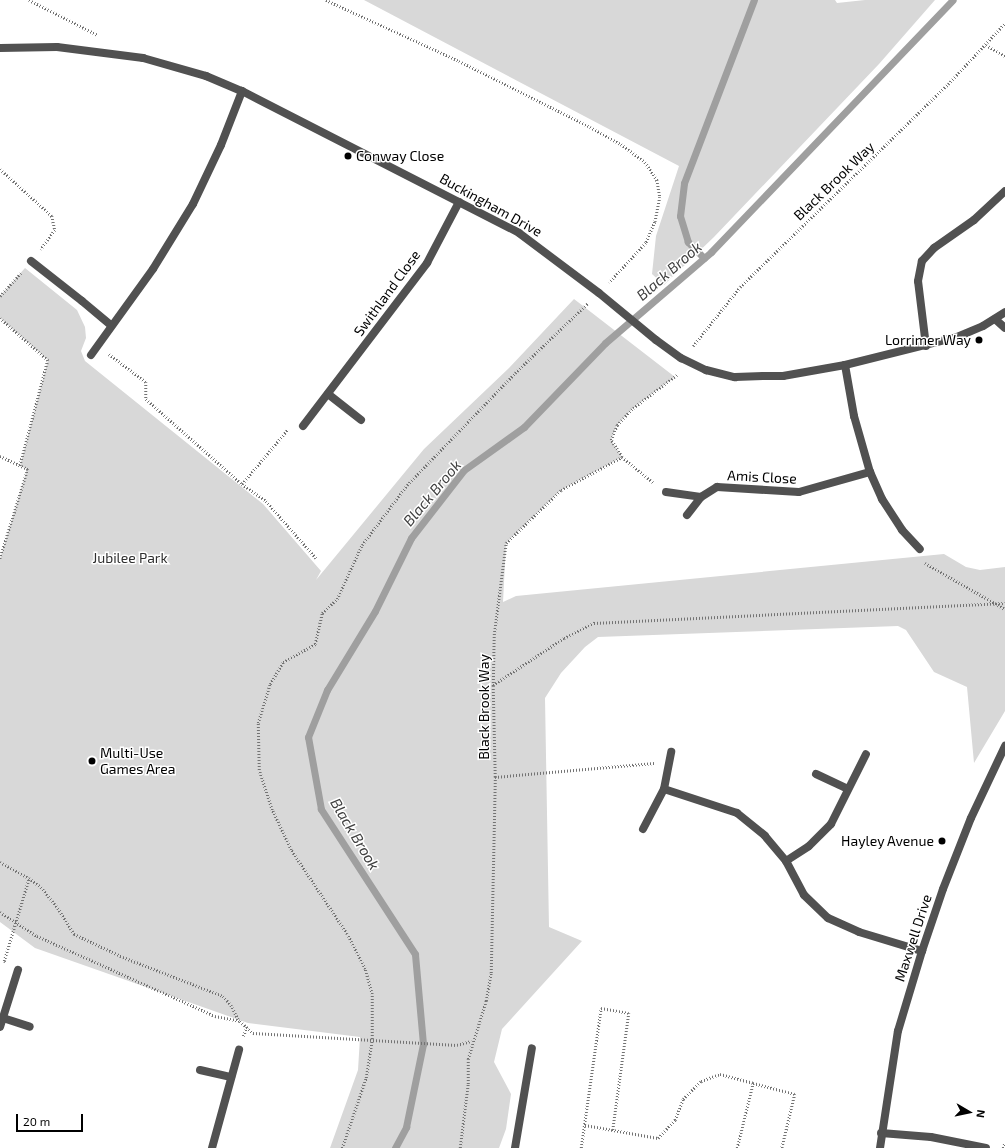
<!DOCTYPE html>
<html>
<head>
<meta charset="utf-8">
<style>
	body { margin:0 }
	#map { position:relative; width:1005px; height:1148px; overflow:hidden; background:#fff; font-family:"Exo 2",sans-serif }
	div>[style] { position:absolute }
	.green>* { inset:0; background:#d8d8d8 }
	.stream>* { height:7px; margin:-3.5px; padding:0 3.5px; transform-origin:3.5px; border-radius:3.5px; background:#9f9f9f }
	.path>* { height:2.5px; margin-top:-1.25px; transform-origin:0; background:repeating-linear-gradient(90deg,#737373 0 1px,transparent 0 3px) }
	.lane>* { height:8px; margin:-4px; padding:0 4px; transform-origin:4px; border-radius:4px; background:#515151 }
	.street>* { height:8px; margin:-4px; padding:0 4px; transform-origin:4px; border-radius:4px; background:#515151 }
	.dots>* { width:11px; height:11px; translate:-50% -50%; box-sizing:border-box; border:2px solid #fff; border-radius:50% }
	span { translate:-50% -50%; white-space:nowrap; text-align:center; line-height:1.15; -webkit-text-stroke:3px #fff; paint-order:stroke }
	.poi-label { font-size:14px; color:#000 }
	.left { translate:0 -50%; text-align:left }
	.right { translate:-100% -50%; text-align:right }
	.street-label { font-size:14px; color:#000 }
	.park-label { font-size:14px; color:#2f2f2f }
	.water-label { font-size:15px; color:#404040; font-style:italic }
	.north { position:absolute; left:949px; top:1092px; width:40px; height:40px; -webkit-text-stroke:3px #fff; paint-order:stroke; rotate:99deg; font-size:11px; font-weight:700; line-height:16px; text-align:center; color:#000 }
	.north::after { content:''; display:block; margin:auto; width:14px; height:18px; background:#000; clip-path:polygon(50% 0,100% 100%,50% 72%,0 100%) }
	.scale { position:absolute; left:16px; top:1114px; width:67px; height:18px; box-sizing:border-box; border:2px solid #000; border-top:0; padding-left:5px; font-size:12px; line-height:14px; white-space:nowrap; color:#000; -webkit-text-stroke:3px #fff; paint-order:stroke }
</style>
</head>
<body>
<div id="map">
	<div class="green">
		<i style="clip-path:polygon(364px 0,835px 0,837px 3px,865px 0,935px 0,879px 64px,714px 237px,664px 285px,652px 274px,656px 236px,679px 166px)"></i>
		<i style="clip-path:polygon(25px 268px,77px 310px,85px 327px,86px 338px,81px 351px,85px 361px,263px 504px,321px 571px,316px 580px,424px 449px,509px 368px,574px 299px,675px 377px,633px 408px,617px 425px,611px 440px,622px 457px,561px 490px,506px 543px,503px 602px,516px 596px,944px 554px,966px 567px,980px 570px,1005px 567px,1005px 711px,974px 763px,967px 687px,934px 672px,906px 630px,898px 626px,598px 637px,585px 647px,561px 673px,545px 698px,549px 927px,582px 941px,502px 1029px,494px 1062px,511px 1094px,506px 1129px,499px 1148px,330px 1148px,358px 1070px,360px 1037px,248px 1023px,35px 948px,0 922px,0 559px,27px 469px,20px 466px,48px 360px,0 318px,0 296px)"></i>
	</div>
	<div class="stream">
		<i style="left:704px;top:258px;width:23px;rotate:-135deg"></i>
		<i style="left:688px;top:242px;width:27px;rotate:-107deg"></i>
		<i style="left:680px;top:216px;width:33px;rotate:-83deg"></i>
		<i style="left:684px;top:183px;width:196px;rotate:-69.1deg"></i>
		<i style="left:395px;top:1148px;width:24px;rotate:-62deg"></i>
		<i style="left:406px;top:1127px;width:85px;rotate:-78.4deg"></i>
		<i style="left:423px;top:1044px;width:90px;rotate:-95.1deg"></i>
		<i style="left:415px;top:954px;width:173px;rotate:-123deg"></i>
		<i style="left:321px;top:809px;width:73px;rotate:-100.2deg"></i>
		<i style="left:308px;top:737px;width:51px;rotate:-68deg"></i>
		<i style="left:327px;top:690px;width:92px;rotate:-58.7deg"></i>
		<i style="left:375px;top:611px;width:81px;rotate:-63.7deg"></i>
		<i style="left:411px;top:538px;width:86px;rotate:-52.1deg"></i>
		<i style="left:464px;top:470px;width:74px;rotate:-35.6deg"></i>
		<i style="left:524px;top:427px;width:117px;rotate:-46deg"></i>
		<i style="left:605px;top:343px;width:140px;rotate:-40.6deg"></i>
		<i style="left:711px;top:252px;width:349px;rotate:-46.2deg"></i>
	</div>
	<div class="path">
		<i style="left:29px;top:0;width:77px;rotate:26.9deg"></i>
		<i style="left:326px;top:0;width:146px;rotate:24.6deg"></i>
		<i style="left:459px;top:61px;width:147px;rotate:26.7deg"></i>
		<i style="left:590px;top:127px;width:35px;rotate:29deg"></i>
		<i style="left:621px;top:144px;width:30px;rotate:37deg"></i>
		<i style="left:645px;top:162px;width:22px;rotate:56deg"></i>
		<i style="left:657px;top:180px;width:17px;rotate:80deg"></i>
		<i style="left:660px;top:197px;width:25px;rotate:101deg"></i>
		<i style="left:655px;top:222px;width:23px;rotate:113deg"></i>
		<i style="left:646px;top:243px;width:54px;rotate:132.8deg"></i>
		<i style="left:986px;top:45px;width:22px;rotate:30deg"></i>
		<i style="left:0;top:169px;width:70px;rotate:42.1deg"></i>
		<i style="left:52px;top:216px;width:14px;rotate:78deg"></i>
		<i style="left:55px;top:230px;width:24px;rotate:126deg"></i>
		<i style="left:0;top:296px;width:31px;rotate:-48deg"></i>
		<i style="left:0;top:318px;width:64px;rotate:41.2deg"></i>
		<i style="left:48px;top:360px;width:110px;rotate:104.8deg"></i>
		<i style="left:693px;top:346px;width:75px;rotate:-51.5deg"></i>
		<i style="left:740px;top:287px;width:291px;rotate:-44.3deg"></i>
		<i style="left:948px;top:84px;width:83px;rotate:-46.9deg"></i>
		<i style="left:109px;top:354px;width:46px;rotate:37.1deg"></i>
		<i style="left:146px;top:382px;width:17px;rotate:90deg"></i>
		<i style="left:146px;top:399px;width:128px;rotate:41.5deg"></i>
		<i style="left:242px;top:484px;width:29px;rotate:35deg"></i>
		<i style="left:266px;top:501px;width:76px;rotate:48.7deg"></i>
		<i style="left:0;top:456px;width:31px;rotate:25deg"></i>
		<i style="left:28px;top:469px;width:94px;rotate:107.3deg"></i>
		<i style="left:622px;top:457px;width:41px;rotate:39.1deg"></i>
		<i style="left:242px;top:484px;width:72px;rotate:-50.1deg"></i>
		<i style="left:925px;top:563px;width:92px;rotate:29.9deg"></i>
		<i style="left:493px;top:685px;width:85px;rotate:-33.5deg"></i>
		<i style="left:564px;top:638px;width:34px;rotate:-27deg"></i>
		<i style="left:594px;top:623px;width:411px;rotate:-2.8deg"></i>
		<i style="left:495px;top:777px;width:160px;rotate:-5deg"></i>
		<i style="left:0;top:862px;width:33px;rotate:29deg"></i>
		<i style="left:29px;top:878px;width:15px;rotate:37deg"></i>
		<i style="left:41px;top:887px;width:27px;rotate:51deg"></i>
		<i style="left:58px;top:908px;width:31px;rotate:58deg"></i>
		<i style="left:74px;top:934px;width:54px;rotate:25.1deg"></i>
		<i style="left:123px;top:957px;width:107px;rotate:21.3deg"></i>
		<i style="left:223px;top:996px;width:12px;rotate:48deg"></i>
		<i style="left:231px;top:1005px;width:18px;rotate:63deg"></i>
		<i style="left:0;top:912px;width:44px;rotate:33deg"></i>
		<i style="left:37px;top:936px;width:195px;rotate:24.2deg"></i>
		<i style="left:215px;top:1016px;width:25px;rotate:11deg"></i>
		<i style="left:240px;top:1021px;width:18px;rotate:43deg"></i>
		<i style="left:253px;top:1033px;width:204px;rotate:3.4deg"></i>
		<i style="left:457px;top:1045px;width:15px;rotate:-16deg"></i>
		<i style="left:5px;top:962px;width:1px;rotate:-135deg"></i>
		<i style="left:4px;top:961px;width:87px;rotate:-73.2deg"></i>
		<i style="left:243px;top:1036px;width:10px;rotate:-66deg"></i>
		<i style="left:585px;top:1125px;width:74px;rotate:10.1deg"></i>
		<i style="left:658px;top:1138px;width:25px;rotate:-47deg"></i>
		<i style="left:675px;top:1120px;width:22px;rotate:-69deg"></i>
		<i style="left:683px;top:1099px;width:25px;rotate:-45deg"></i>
		<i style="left:701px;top:1081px;width:20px;rotate:-20deg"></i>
		<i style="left:720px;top:1074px;width:34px;rotate:15deg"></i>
		<i style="left:342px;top:1148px;width:74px;rotate:-71.1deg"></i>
		<i style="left:366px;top:1078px;width:39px;rotate:-81deg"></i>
		<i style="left:372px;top:1039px;width:45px;rotate:-90deg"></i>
		<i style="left:372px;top:994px;width:26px;rotate:-106deg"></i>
		<i style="left:365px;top:969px;width:39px;rotate:-117deg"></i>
		<i style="left:347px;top:934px;width:101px;rotate:-123.7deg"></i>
		<i style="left:291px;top:850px;width:44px;rotate:-115.4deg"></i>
		<i style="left:272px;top:810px;width:42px;rotate:-108deg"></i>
		<i style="left:259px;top:770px;width:47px;rotate:-91.2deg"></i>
		<i style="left:258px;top:723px;width:41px;rotate:-72.9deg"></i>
		<i style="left:270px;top:684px;width:26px;rotate:-59deg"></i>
		<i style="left:283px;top:662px;width:37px;rotate:-29deg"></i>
		<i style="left:315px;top:644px;width:32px;rotate:-77deg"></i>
		<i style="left:322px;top:613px;width:21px;rotate:-43deg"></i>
		<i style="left:337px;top:599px;width:60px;rotate:-65.2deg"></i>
		<i style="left:362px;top:545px;width:75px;rotate:-53.1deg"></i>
		<i style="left:407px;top:485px;width:156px;rotate:-46deg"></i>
		<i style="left:515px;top:373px;width:101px;rotate:-43.8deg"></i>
		<i style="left:460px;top:1148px;width:64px;rotate:-82.9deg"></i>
		<i style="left:468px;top:1084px;width:25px;rotate:-90deg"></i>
		<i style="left:468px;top:1059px;width:61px;rotate:-72.8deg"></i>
		<i style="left:486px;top:1001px;width:28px;rotate:-80deg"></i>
		<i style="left:491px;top:973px;width:196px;rotate:-88.8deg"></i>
		<i style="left:495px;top:777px;width:91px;rotate:-91.3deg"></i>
		<i style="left:493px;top:686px;width:51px;rotate:-88.9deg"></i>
		<i style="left:494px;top:635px;width:93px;rotate:-82.6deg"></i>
		<i style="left:506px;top:543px;width:76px;rotate:-43.9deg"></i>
		<i style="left:561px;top:490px;width:69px;rotate:-28.4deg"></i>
		<i style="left:622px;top:457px;width:20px;rotate:-123deg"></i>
		<i style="left:611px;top:440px;width:16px;rotate:-68deg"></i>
		<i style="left:617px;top:425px;width:23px;rotate:-47deg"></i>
		<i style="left:633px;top:408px;width:56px;rotate:-37.1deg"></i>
		<i style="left:581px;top:1148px;width:141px;rotate:-81.9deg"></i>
		<i style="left:601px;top:1008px;width:28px;rotate:10deg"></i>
		<i style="left:629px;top:1013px;width:118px;rotate:97.8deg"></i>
		<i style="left:737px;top:1148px;width:67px;rotate:-76.2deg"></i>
		<i style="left:753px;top:1083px;width:43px;rotate:14.7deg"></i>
		<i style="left:795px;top:1094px;width:56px;rotate:103.5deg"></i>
		<i style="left:1003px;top:1148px;width:6px;rotate:-72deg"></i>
	</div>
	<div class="lane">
		<i style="left:31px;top:261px;width:65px;rotate:38.1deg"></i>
		<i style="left:515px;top:1148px;width:101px;rotate:-80.4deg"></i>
	</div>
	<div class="street">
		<i style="left:0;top:48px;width:57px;rotate:-1deg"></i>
		<i style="left:57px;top:47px;width:87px;rotate:7.3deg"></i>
		<i style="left:143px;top:58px;width:66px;rotate:15.9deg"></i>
		<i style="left:206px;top:76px;width:39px;rotate:23deg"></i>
		<i style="left:242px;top:91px;width:311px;rotate:27.1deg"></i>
		<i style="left:519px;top:233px;width:100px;rotate:36.9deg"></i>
		<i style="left:599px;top:293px;width:74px;rotate:39.5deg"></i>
		<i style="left:656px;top:340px;width:31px;rotate:36deg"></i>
		<i style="left:681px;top:358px;width:28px;rotate:26deg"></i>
		<i style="left:706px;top:370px;width:30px;rotate:14deg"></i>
		<i style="left:735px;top:377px;width:28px;rotate:-2deg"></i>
		<i style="left:763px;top:376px;width:20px"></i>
		<i style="left:783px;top:376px;width:63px;rotate:-10.1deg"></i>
		<i style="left:845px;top:365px;width:115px;rotate:-14deg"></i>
		<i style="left:957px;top:337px;width:28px;rotate:-23deg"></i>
		<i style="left:983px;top:326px;width:26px;rotate:-32deg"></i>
		<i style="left:82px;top:301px;width:38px;rotate:40deg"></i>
		<i style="left:995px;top:319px;width:13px;rotate:42deg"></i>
		<i style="left:926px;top:346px;width:65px;rotate:-97deg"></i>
		<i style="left:918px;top:281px;width:20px;rotate:-79deg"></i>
		<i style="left:922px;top:261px;width:18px;rotate:-47deg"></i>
		<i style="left:934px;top:248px;width:49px;rotate:-35deg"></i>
		<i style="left:974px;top:220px;width:42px;rotate:-43.1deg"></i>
		<i style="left:91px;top:355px;width:106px;rotate:-54.2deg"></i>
		<i style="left:153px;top:269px;width:76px;rotate:-58.4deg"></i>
		<i style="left:193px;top:204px;width:65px;rotate:-64.6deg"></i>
		<i style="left:221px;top:145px;width:58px;rotate:-68.7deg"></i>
		<i style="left:845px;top:365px;width:52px;rotate:80deg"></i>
		<i style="left:854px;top:416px;width:58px;rotate:74.1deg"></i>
		<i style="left:870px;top:472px;width:30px;rotate:66deg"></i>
		<i style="left:882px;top:499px;width:37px;rotate:57deg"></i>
		<i style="left:902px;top:530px;width:26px;rotate:47deg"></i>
		<i style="left:328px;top:394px;width:42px;rotate:38.2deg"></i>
		<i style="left:303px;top:426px;width:205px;rotate:-52.7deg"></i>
		<i style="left:427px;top:263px;width:69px;rotate:-62.3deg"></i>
		<i style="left:666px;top:492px;width:35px;rotate:8deg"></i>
		<i style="left:701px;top:497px;width:19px;rotate:-32deg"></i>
		<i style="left:717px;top:487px;width:82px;rotate:3.5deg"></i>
		<i style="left:799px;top:492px;width:74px;rotate:-15.7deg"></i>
		<i style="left:687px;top:515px;width:23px;rotate:-52deg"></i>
		<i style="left:816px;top:774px;width:35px;rotate:25deg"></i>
		<i style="left:664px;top:789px;width:77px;rotate:18.2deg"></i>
		<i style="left:737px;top:813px;width:36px;rotate:39deg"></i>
		<i style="left:765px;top:836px;width:33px;rotate:50deg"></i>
		<i style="left:786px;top:861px;width:38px;rotate:62deg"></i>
		<i style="left:804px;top:895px;width:33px;rotate:44deg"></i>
		<i style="left:828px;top:918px;width:34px;rotate:24deg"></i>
		<i style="left:859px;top:932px;width:66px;rotate:16.8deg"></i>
		<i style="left:643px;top:829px;width:45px;rotate:-62.3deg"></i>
		<i style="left:664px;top:789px;width:38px;rotate:-79deg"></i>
		<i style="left:786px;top:861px;width:27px;rotate:-33deg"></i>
		<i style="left:809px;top:846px;width:31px;rotate:-45deg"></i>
		<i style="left:831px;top:824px;width:78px;rotate:-63.4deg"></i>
		<i style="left:3px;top:1018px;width:28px;rotate:18deg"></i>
		<i style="left:0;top:1027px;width:60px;rotate:-72.5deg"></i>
		<i style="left:200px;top:1070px;width:32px;rotate:13deg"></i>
		<i style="left:881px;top:1133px;width:50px;rotate:4.6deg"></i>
		<i style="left:931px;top:1137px;width:56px;rotate:11.3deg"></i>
		<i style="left:212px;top:1148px;width:102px;rotate:-74.6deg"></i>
		<i style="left:880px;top:1148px;width:118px;rotate:-81.3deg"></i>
		<i style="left:898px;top:1031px;width:84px;rotate:-73.3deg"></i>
		<i style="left:922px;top:951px;width:65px;rotate:-71.3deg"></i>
		<i style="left:943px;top:889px;width:76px;rotate:-68.5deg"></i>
		<i style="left:971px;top:818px;width:80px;rotate:-64.7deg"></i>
	</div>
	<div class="dots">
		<i style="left:348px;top:156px;background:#000"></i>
		<i style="left:979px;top:340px;background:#000"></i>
		<i style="left:92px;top:761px;background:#000"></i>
		<i style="left:942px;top:841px;background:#000"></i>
	</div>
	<div class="poi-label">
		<span class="left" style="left:356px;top:156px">Conway Close</span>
		<span class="right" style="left:971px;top:340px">Lorrimer Way</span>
		<span class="left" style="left:100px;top:761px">Multi-Use<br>Games Area</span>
		<span class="right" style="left:934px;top:841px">Hayley Avenue</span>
	</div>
	<div class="street-label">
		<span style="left:834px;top:181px;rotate:-44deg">Black Brook Way</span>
		<span style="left:491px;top:205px;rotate:29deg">Buckingham Drive</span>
		<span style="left:387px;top:293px;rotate:-54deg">Swithland Close</span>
		<span style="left:762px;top:477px;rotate:3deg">Amis Close</span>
		<span style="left:484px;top:707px;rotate:-90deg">Black Brook Way</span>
		<span style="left:913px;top:938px;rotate:-72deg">Maxwell Drive</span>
	</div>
	<div class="park-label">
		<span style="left:130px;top:558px">Jubilee Park</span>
	</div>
	<div class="water-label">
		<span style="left:669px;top:271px;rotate:-41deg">Black Brook</span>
		<span style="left:432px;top:493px;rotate:-50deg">Black Brook</span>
		<span style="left:355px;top:834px;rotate:59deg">Black Brook</span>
	</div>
	<div class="north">N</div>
	<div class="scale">20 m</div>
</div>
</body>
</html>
